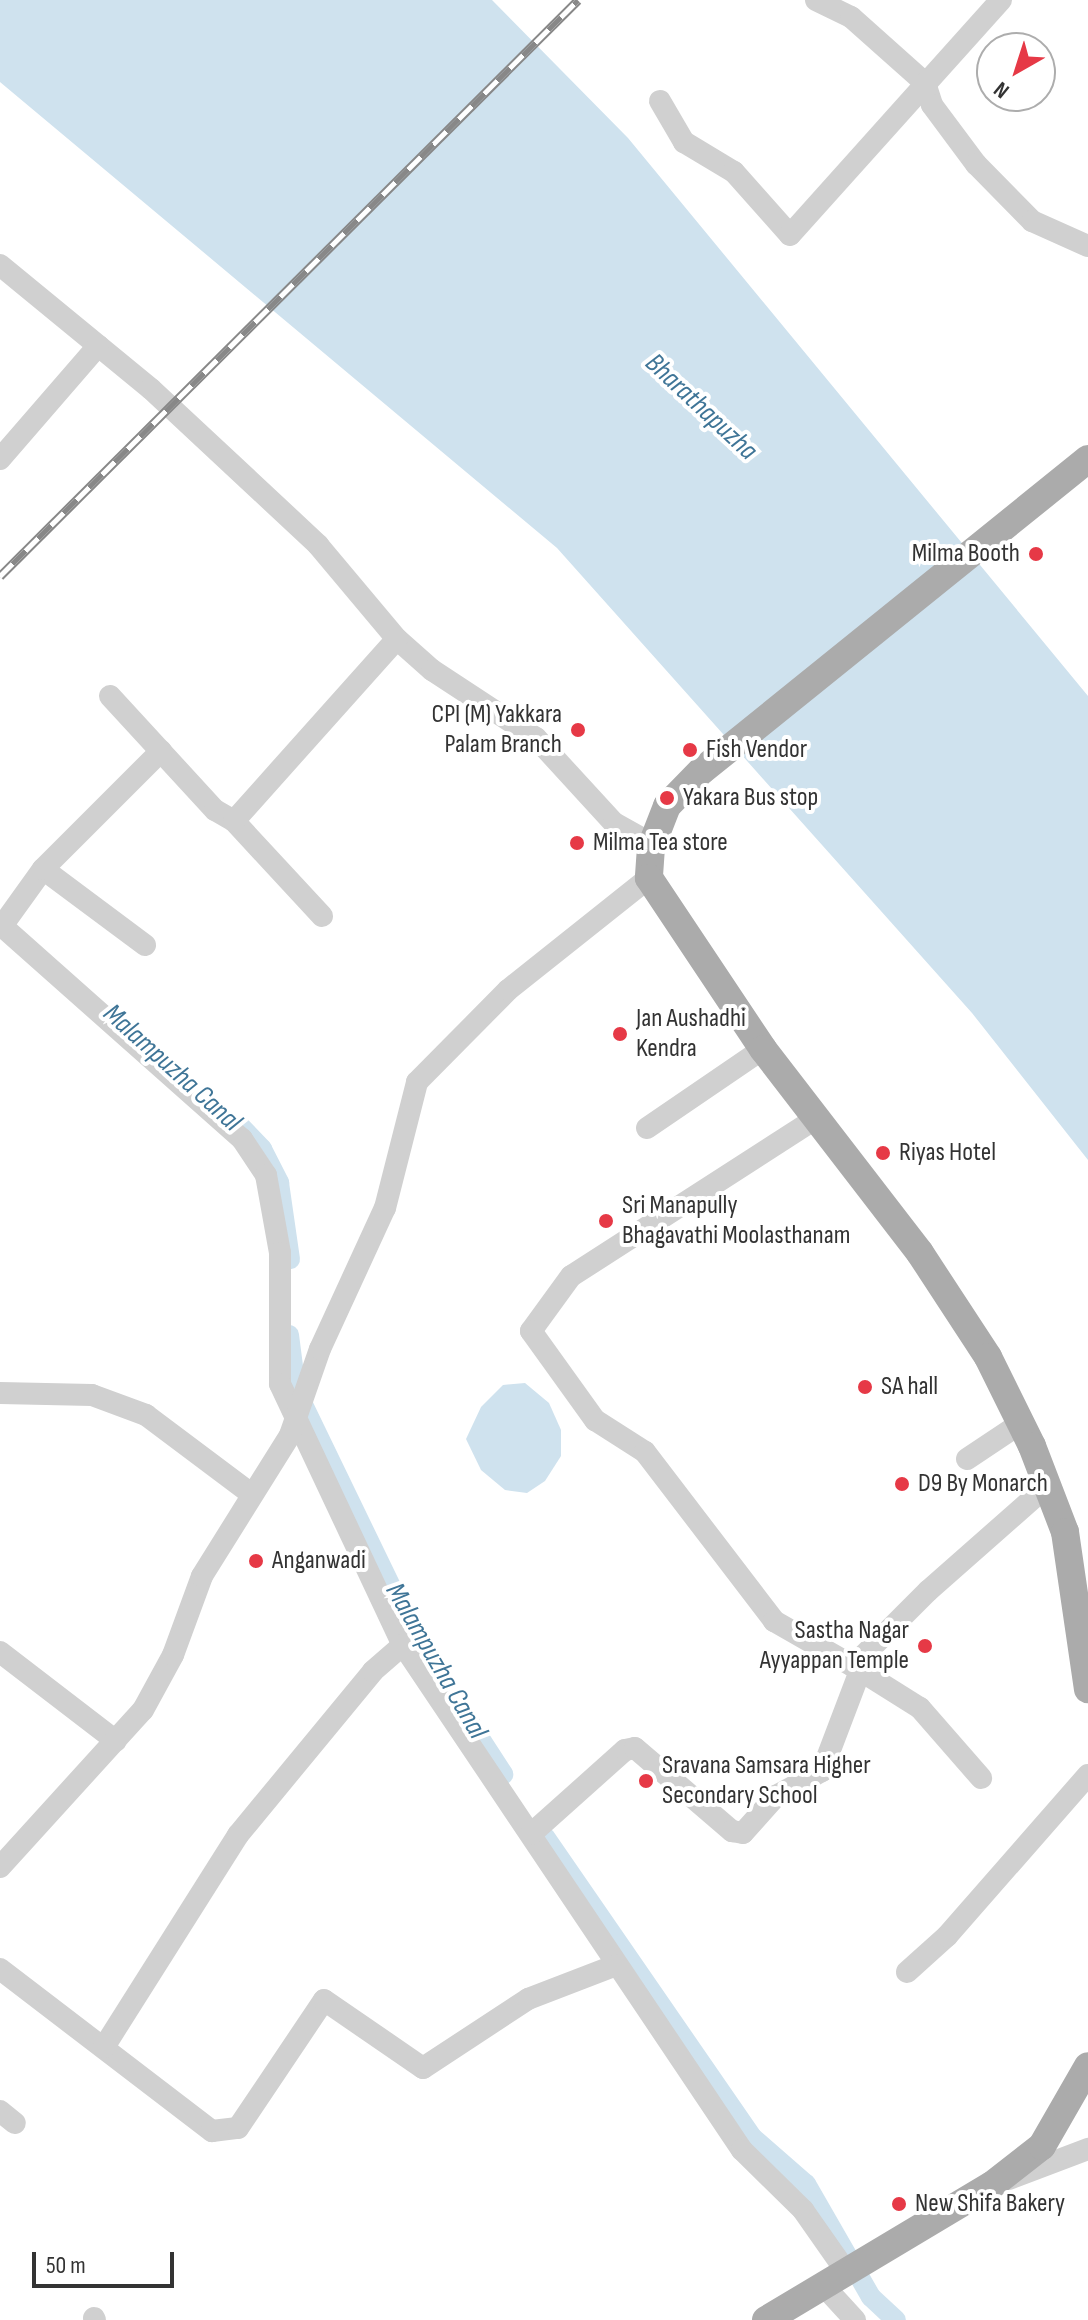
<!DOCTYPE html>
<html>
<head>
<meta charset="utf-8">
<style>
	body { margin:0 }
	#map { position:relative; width:1088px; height:2320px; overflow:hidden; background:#fff; font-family:"Sofia Sans Condensed",sans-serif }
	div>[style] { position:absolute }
	.water>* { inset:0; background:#cfe2ee }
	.canal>* { height:20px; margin:-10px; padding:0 10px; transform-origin:10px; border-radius:10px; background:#cfe2ee }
	.minor>* { height:22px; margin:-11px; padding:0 11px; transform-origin:11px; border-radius:11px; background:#d0d0d0 }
	.major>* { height:28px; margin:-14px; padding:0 14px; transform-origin:14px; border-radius:14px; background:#ababab }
	.rail>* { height:9px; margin-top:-4.5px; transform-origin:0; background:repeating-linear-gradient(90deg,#fff 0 18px,#888 0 36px); box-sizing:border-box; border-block:2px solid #888 }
	.dots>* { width:22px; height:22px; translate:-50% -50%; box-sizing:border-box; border:4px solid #fff; border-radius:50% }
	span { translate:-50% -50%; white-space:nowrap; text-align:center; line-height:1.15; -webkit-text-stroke:8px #fff; paint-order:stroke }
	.poi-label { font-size:26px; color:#333 }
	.right { translate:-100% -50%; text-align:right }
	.left { translate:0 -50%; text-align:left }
	.water-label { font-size:28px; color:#3f7597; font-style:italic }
	.north { position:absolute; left:976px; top:32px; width:80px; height:80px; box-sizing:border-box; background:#fff; border:2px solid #adadad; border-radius:50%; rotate:219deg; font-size:22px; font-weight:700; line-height:32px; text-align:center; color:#333 }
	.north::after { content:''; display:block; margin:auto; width:28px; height:36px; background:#e63946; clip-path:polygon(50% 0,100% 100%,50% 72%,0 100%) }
	.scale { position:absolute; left:32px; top:2252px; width:142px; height:36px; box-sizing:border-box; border:4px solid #333; border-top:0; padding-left:10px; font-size:24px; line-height:28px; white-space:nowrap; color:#333; -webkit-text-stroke:6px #fff; paint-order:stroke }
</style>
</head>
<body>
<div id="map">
	<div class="water">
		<i style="clip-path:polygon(0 0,492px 0,628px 138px,1088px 696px,1088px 1160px,972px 1013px,557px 548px,0 82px)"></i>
		<i style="clip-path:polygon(525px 1383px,549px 1403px,561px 1430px,561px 1456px,545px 1481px,527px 1493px,505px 1490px,481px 1470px,466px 1439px,481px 1407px,503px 1385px)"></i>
	</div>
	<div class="canal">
		<i style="left:242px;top:1128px;width:29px;rotate:46deg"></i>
		<i style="left:262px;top:1149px;width:38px;rotate:63deg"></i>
		<i style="left:279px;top:1183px;width:77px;rotate:81.8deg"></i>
		<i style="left:289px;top:1335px;width:55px;rotate:82.7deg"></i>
		<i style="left:296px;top:1390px;width:284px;rotate:64.2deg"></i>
		<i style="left:420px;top:1646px;width:153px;rotate:57deg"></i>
		<i style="left:545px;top:1837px;width:366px;rotate:55.4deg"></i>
		<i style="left:753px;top:2138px;width:70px;rotate:41deg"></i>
		<i style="left:806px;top:2184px;width:130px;rotate:60.1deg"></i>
		<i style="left:871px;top:2297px;width:34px;rotate:43deg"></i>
	</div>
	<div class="minor">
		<i style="left:816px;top:0;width:39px;rotate:26deg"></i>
		<i style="left:851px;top:17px;width:99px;rotate:41.7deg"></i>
		<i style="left:925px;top:83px;width:23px;rotate:72deg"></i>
		<i style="left:932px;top:105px;width:74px;rotate:53.3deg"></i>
		<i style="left:976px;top:164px;width:80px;rotate:45.5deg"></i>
		<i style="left:1032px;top:221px;width:61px;rotate:24.1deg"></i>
		<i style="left:660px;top:101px;width:48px;rotate:59.7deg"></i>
		<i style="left:684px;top:142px;width:58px;rotate:31deg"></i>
		<i style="left:734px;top:172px;width:84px;rotate:48.4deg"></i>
		<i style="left:790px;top:235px;width:316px;rotate:-48.1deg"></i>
		<i style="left:0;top:265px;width:195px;rotate:39.4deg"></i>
		<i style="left:151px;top:389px;width:229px;rotate:43deg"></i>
		<i style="left:318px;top:545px;width:123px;rotate:50deg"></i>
		<i style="left:397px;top:639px;width:47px;rotate:41.5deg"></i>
		<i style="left:432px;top:670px;width:124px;rotate:33.2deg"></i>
		<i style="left:536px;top:738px;width:115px;rotate:47.5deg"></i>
		<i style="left:614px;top:823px;width:43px;rotate:28.9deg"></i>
		<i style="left:0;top:459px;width:150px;rotate:-49.1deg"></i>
		<i style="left:110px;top:696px;width:155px;rotate:47.4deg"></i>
		<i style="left:215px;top:810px;width:22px;rotate:30deg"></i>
		<i style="left:43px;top:869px;width:70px;rotate:125.7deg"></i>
		<i style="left:2px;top:926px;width:321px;rotate:41.6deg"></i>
		<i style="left:242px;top:1139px;width:43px;rotate:56.3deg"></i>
		<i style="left:266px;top:1175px;width:79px;rotate:79.8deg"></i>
		<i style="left:280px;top:1253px;width:131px;rotate:90deg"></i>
		<i style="left:280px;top:1384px;width:289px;rotate:64.8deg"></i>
		<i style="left:403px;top:1645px;width:608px;rotate:56.13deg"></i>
		<i style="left:742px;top:2150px;width:86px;rotate:44.5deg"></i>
		<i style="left:803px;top:2210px;width:73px;rotate:55deg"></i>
		<i style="left:322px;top:916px;width:129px;rotate:-132.8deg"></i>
		<i style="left:234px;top:821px;width:244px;rotate:-48.2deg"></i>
		<i style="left:145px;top:945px;width:127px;rotate:-143.3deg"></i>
		<i style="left:43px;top:869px;width:167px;rotate:-45deg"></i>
		<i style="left:815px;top:1119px;width:290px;rotate:147.2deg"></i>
		<i style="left:571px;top:1276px;width:68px;rotate:126deg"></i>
		<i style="left:531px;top:1331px;width:110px;rotate:54.3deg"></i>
		<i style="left:595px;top:1420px;width:59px;rotate:32.6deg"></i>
		<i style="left:645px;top:1452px;width:213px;rotate:52.6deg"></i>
		<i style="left:774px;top:1621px;width:91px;rotate:29.7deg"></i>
		<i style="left:853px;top:1666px;width:106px;rotate:-45deg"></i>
		<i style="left:928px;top:1591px;width:159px;rotate:-41.4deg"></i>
		<i style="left:647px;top:1128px;width:140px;rotate:-34.3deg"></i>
		<i style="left:0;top:1393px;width:92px;rotate:1.2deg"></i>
		<i style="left:92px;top:1395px;width:58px;rotate:20.3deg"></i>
		<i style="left:146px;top:1415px;width:130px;rotate:36.9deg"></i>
		<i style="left:967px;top:1459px;width:65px;rotate:-33.7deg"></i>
		<i style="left:0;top:1652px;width:146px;rotate:37.5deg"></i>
		<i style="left:853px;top:1666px;width:79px;rotate:32.1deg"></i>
		<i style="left:920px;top:1708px;width:93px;rotate:48.9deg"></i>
		<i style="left:531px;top:1834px;width:126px;rotate:-41.8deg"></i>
		<i style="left:625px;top:1750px;width:10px;rotate:-11deg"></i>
		<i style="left:635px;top:1748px;width:128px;rotate:40.6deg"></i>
		<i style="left:732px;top:1831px;width:11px;rotate:10deg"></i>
		<i style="left:743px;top:1833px;width:50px;rotate:-48.3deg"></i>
		<i style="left:776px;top:1796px;width:52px;rotate:-28.5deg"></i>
		<i style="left:822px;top:1771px;width:107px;rotate:-69.2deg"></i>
		<i style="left:0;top:1867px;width:212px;rotate:-47.7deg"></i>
		<i style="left:143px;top:1710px;width:63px;rotate:-61.4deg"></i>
		<i style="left:173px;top:1655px;width:84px;rotate:-69.8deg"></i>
		<i style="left:202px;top:1576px;width:166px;rotate:-58deg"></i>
		<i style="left:290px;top:1435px;width:91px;rotate:-70.8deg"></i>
		<i style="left:320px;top:1349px;width:155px;rotate:-65.3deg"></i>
		<i style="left:385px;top:1208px;width:130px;rotate:-75.7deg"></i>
		<i style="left:417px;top:1082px;width:129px;rotate:-45.3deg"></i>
		<i style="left:508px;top:990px;width:180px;rotate:-38.5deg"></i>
		<i style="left:0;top:1969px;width:267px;rotate:37.4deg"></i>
		<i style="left:212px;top:2131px;width:26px;rotate:-7deg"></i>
		<i style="left:238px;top:2128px;width:154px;rotate:-56.1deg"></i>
		<i style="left:324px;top:2000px;width:120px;rotate:34.5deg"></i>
		<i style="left:423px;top:2068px;width:126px;rotate:-33.3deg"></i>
		<i style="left:528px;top:1999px;width:94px;rotate:-21.1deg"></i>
		<i style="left:907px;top:1972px;width:54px;rotate:-42deg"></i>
		<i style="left:947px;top:1936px;width:214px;rotate:-48.8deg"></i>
		<i style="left:104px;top:2047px;width:251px;rotate:-57.7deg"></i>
		<i style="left:238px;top:1835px;width:212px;rotate:-50.5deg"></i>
		<i style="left:373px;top:1671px;width:40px;rotate:-41deg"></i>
		<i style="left:0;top:2111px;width:19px;rotate:39deg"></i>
		<i style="left:1009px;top:2179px;width:85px;rotate:-20.8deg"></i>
		<i style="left:822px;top:2284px;width:49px;rotate:47.5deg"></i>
		<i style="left:94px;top:2318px;width:2px;rotate:63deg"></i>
	</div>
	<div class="major">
		<i style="left:1088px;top:459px;width:496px;rotate:141.1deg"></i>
		<i style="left:702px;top:770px;width:50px;rotate:134.2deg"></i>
		<i style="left:667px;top:806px;width:44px;rotate:111.3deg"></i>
		<i style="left:651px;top:847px;width:31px;rotate:94deg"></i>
		<i style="left:649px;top:878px;width:206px;rotate:56.3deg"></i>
		<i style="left:763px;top:1049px;width:257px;rotate:52.4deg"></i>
		<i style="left:920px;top:1253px;width:124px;rotate:56.8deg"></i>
		<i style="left:988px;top:1357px;width:99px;rotate:63.7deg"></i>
		<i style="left:1032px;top:1446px;width:92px;rotate:69deg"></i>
		<i style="left:1065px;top:1532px;width:159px;rotate:81.7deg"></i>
		<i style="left:766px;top:2320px;width:263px;rotate:-30.9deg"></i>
		<i style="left:992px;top:2185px;width:63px;rotate:-38deg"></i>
		<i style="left:1042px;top:2146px;width:92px;rotate:-60.1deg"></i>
	</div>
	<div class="rail">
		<i style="left:0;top:576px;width:816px;rotate:-44.9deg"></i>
	</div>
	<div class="dots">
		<i style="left:1036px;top:554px;background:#e63946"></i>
		<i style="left:578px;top:730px;background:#e63946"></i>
		<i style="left:690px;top:750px;background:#e63946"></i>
		<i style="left:667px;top:798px;background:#e63946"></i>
		<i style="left:577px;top:843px;background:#e63946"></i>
		<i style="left:620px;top:1034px;background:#e63946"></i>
		<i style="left:883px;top:1153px;background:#e63946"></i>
		<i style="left:606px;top:1221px;background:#e63946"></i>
		<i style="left:865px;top:1387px;background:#e63946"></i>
		<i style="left:902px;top:1484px;background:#e63946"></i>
		<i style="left:256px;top:1561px;background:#e63946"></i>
		<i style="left:925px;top:1646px;background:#e63946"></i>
		<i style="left:646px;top:1781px;background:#e63946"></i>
		<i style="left:899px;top:2204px;background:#e63946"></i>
	</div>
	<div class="poi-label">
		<span class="right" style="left:1020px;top:554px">Milma Booth</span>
		<span class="right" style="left:562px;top:730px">CPI (M) Yakkara<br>Palam Branch</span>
		<span class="left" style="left:706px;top:750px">Fish Vendor</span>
		<span class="left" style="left:683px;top:798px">Yakara Bus stop</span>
		<span class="left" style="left:593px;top:843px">Milma Tea store</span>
		<span class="left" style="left:636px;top:1034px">Jan Aushadhi<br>Kendra</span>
		<span class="left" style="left:899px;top:1153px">Riyas Hotel</span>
		<span class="left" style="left:622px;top:1221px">Sri Manapully<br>Bhagavathi Moolasthanam</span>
		<span class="left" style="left:881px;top:1387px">SA hall</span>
		<span class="left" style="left:918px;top:1484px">D9 By Monarch</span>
		<span class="left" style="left:272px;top:1561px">Anganwadi</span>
		<span class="right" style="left:909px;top:1646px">Sastha Nagar<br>Ayyappan Temple</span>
		<span class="left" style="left:662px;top:1781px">Sravana Samsara Higher<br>Secondary School</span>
		<span class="left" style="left:915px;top:2204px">New Shifa Bakery</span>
	</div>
	<div class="water-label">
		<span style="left:701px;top:407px;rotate:43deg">Bharathapuzha</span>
		<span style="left:172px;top:1068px;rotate:42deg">Malampuzha Canal</span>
		<span style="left:436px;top:1661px;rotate:60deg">Malampuzha Canal</span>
	</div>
	<div class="north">N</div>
	<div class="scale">50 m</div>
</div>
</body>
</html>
